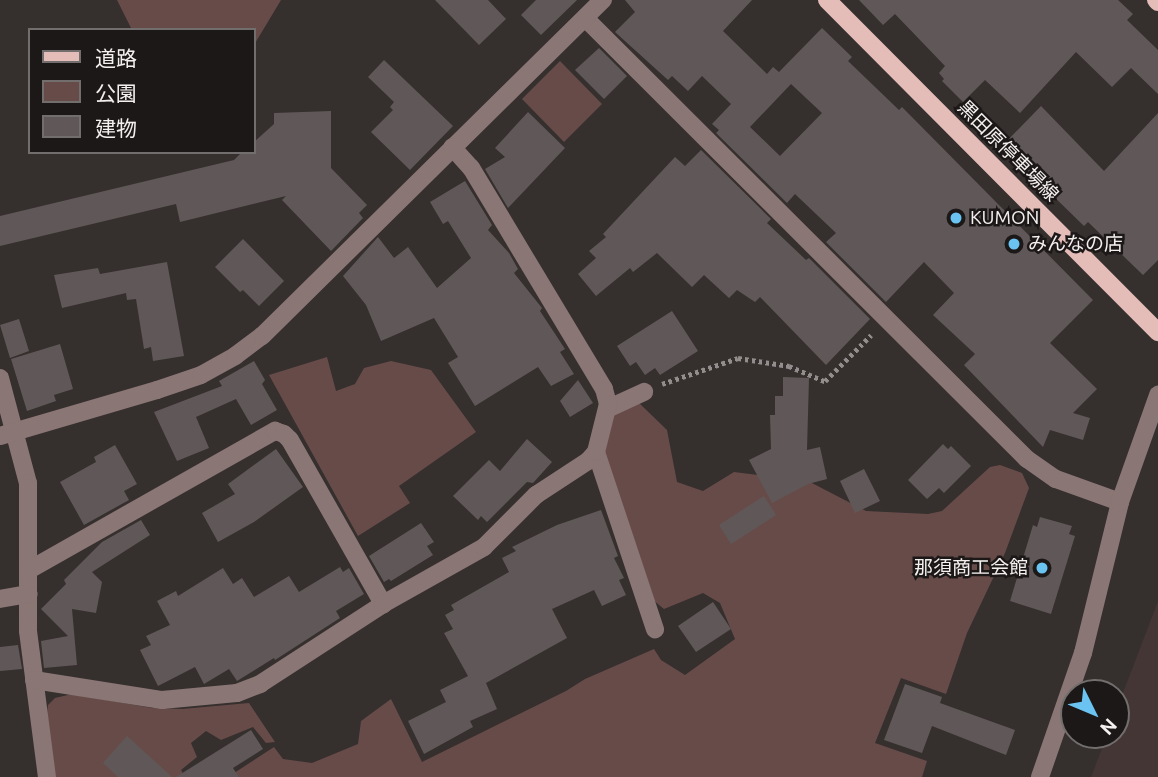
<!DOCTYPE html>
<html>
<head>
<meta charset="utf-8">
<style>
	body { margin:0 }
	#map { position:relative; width:1158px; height:777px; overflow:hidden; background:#352f2e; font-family:Ubuntu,"Noto Sans JP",sans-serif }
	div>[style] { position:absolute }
	.built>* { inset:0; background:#433634 }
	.green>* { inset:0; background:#674b49 }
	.building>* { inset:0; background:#605858 }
	.path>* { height:4.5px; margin-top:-2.25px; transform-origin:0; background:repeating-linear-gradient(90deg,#938e8d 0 3.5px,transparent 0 7px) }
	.minor>* { height:18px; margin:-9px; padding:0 9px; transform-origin:9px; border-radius:9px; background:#8a7674 }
	.major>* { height:18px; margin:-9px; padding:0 9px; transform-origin:9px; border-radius:9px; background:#e4bcb8 }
	.dots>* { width:19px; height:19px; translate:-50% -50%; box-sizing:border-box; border:4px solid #1b1817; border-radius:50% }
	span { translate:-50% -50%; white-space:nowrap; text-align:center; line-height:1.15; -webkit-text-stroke:5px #1b1817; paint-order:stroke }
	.street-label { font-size:19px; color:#f4f0ef }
	.poi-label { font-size:19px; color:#f4f0ef }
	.left { translate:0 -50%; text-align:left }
	.right { translate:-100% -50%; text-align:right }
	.legend { position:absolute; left:28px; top:28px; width:228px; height:126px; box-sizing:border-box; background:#1b1817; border:2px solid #726e6d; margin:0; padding:9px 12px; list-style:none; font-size:21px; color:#f4f0ef }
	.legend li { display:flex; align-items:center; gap:14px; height:35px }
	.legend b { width:35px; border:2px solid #726e6d }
	.north { position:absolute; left:1060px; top:679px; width:70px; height:70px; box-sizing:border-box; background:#1b1817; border:2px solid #726e6d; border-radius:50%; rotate:133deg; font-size:19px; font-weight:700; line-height:28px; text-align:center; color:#f4f0ef }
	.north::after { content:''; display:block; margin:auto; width:24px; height:32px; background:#6bc3f2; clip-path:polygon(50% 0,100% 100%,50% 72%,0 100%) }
</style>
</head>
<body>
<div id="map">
	<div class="built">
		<i style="clip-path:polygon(1158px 601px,1158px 777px,1091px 777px,1107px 735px,1116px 735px,1116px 711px)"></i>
	</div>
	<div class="green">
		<i style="clip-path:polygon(117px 0,281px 0,254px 45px,254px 30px,132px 30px)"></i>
		<i style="clip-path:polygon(560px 61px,602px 104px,564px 142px,522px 99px)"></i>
		<i style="clip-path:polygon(327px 357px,336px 391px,355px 384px,364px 368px,391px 361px,431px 370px,476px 432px,399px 486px,410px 503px,358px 536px,269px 375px)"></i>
		<i style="clip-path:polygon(637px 401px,667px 430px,677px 482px,703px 491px,734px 472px,808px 481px,866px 511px,928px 514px,942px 511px,990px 467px,1000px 465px,1022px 473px,1029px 488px,1005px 553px,967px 633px,946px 694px,901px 678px,875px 743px,927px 761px,922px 777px,228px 777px,274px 747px,283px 759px,312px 763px,358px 744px,361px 721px,391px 699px,422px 762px,566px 691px,585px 679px,654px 649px,661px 660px,685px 675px,735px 639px,720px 603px,703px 593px,664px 609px,653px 600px,602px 452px,611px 412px)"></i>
		<i style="clip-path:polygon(72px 694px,152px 708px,182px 709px,249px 703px,275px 742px,266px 743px,253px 727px,221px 740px,206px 731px,191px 743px,197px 757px,181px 770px,185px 777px,54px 777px,46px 723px,48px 705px,55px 698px)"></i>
	</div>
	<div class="building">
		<i style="clip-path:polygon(435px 0,488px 0,506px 19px,479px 45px)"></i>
		<i style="clip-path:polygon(536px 0,577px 0,541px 35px,521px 15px)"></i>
		<i style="clip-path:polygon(evenodd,625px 0,752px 0,723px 31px,767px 74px,773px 67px,779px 72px,822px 28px,852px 57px,848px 61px,899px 110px,902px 107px,1093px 300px,1050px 343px,1097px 389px,1073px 413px,1090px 418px,1083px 440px,1050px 430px,1043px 447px,964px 365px,975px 354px,933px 315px,954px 293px,924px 262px,886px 302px,826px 242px,836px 233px,795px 194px,787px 203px,716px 133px,719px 130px,712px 124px,731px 104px,702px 76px,688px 91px,672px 76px,668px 80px,615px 32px,635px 12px,625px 0,791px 84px,822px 113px,780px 156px,750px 127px,791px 84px)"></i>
		<i style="clip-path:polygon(859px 0,1118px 0,1133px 14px,1127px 20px,1158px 50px,1158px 94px,1131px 68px,1112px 87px,1076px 52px,1020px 113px,985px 80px,963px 102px,942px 81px,944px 79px,939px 73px,945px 66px,895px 14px,883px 25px)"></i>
		<i style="clip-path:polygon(599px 48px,627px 76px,604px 99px,575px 70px)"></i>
		<i style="clip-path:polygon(384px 60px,453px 126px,410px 170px,371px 132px,393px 110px,390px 107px,394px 102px,368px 77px)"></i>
		<i style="clip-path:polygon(1041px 106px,1104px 171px,1158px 113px,1158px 260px,1143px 275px,1088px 222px,1084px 226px,1002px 146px)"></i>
		<i style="clip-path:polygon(331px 111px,331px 168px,367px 205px,359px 213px,363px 218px,331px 251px,282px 200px,286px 196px,180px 222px,176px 204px,0 246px,0 216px,234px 160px,242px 152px,254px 152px,254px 142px,274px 124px,274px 113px)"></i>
		<i style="clip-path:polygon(528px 112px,565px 148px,508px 208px,485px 169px,505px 157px,495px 148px)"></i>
		<i style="clip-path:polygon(701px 150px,771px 219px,767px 223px,806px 260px,809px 258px,870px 319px,826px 365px,760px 297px,755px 302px,737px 290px,729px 298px,704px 275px,692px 287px,657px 253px,633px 272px,630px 268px,596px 296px,578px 274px,596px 258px,589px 251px,606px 237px,603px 234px,675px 157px,685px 166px)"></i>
		<i style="clip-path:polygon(465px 181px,492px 225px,488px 230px,509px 253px,518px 269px,514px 273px,542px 308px,540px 311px,565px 349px,560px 352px,574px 374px,551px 386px,538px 367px,475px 406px,448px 363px,458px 357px,434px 318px,381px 341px,366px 305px,343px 276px,378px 237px,394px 258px,408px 247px,437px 288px,471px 258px,448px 221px,443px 224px,430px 202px)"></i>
		<i style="clip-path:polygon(243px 239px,284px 281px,259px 306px,243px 290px,240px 292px,215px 267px)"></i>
		<i style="clip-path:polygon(167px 262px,184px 356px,153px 361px,151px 347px,144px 349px,136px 299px,127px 300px,126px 293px,62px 308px,54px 275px,98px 268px,100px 274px)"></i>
		<i style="clip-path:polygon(672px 311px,698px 351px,660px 375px,655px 368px,645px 375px,636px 362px,630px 366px,617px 346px)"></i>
		<i style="clip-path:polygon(19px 319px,29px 351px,10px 358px,0 325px)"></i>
		<i style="clip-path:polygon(60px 344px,73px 389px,54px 395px,56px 401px,27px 411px,11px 359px)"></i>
		<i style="clip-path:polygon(254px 361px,265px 380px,262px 384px,277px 410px,251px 425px,236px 399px,196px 417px,209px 448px,177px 461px,154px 412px,222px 386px,219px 381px)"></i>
		<i style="clip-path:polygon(783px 377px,809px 378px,807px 450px,820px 447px,827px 479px,808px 484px,772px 503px,749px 460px,771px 449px,770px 415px,775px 415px,775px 396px,783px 396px)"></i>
		<i style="clip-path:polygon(578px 380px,593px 403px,570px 417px,560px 401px)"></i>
		<i style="clip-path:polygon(527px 439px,552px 462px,533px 483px,527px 482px,487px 522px,481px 516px,478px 520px,453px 496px,489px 460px,500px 471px)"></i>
		<i style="clip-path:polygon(943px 444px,948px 449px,951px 446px,971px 466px,944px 493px,939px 488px,927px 499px,908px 480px)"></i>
		<i style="clip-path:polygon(115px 445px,137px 484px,124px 491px,129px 500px,84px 525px,60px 482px,96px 462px,94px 457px)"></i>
		<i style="clip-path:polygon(276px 449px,303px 487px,254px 522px,218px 542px,202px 513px,235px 494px,228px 484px)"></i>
		<i style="clip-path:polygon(864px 469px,880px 501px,855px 513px,840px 481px)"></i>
		<i style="clip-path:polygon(764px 496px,776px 515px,731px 544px,719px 525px)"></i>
		<i style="clip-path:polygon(601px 510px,618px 556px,614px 558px,624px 578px,619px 580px,626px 595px,602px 606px,594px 590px,552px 609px,567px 638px,486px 683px,497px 709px,470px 721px,473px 727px,424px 754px,408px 721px,446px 702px,440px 690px,468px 676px,444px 633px,453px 629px,445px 615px,454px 610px,451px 605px,509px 572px,502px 558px,516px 551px,512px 547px,557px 525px)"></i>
		<i style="clip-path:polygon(1040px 517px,1072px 526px,1069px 534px,1075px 536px,1051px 614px,1010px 601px,1033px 525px,1037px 527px)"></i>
		<i style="clip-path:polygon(141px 520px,150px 535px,92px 572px,102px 582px,96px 613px,72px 609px,77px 665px,44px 668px,41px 641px,68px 636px,41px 609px,66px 584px,64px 580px,102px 542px)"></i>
		<i style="clip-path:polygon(421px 523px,434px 542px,427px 546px,433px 555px,391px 581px,389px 579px,384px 582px,369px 556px)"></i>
		<i style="clip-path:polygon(340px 567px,343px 572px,349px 568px,364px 594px,336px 611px,340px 618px,275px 660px,274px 658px,237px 681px,229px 669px,204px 684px,195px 667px,158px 686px,140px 650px,151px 645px,146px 636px,170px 625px,157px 601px,176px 591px,178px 596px,223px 568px,233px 584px,242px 578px,254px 597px,289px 576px,299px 592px)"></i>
		<i style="clip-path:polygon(713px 602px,731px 629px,696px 652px,678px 626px)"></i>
		<i style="clip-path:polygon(18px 645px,22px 669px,0 671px,0 647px)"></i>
		<i style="clip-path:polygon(905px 684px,942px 697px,940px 703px,1015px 730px,1006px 755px,932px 726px,922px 753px,884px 740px)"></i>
		<i style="clip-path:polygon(251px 730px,263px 749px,233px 768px,239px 777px,176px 777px)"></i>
		<i style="clip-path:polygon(127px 736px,172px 777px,118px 777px,103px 763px)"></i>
	</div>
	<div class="path">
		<i style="left:662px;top:384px;width:80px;rotate:-18.9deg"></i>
		<i style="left:738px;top:358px;width:52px;rotate:8.9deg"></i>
		<i style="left:789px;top:366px;width:39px;rotate:23deg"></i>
		<i style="left:825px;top:381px;width:65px;rotate:-45deg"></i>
	</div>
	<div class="minor">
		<i style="left:585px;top:18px;width:624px;rotate:44.94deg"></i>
		<i style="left:1027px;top:459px;width:35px;rotate:35deg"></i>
		<i style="left:1056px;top:479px;width:68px;rotate:19.8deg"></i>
		<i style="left:0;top:378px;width:109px;rotate:75.1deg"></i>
		<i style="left:28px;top:483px;width:148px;rotate:90deg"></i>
		<i style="left:28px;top:631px;width:147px;rotate:82.6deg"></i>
		<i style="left:607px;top:409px;width:41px;rotate:-24.7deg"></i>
		<i style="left:0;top:436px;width:164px;rotate:-16.3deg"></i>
		<i style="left:157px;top:390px;width:46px;rotate:-18.8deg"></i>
		<i style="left:201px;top:375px;width:39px;rotate:-29deg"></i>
		<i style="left:235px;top:356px;width:34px;rotate:-37deg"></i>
		<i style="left:262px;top:336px;width:479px;rotate:-44.6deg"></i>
		<i style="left:596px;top:452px;width:187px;rotate:71.6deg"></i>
		<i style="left:29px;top:570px;width:283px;rotate:-29.5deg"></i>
		<i style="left:275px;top:431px;width:9px;rotate:18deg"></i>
		<i style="left:284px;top:434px;width:8px;rotate:45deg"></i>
		<i style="left:290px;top:440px;width:189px;rotate:60.4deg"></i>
		<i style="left:0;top:599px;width:29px;rotate:-10deg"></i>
		<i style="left:34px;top:680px;width:130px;rotate:8.9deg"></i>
		<i style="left:162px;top:700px;width:75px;rotate:-5.3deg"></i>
		<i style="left:237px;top:693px;width:25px;rotate:-21deg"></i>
		<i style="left:260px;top:684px;width:147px;rotate:-33deg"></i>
		<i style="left:383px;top:604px;width:116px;rotate:-29.4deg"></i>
		<i style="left:484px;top:547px;width:74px;rotate:-45deg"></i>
		<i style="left:536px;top:495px;width:62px;rotate:-33.2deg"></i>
		<i style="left:588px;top:461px;width:12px;rotate:-48deg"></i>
		<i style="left:596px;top:452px;width:49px;rotate:-76deg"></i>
		<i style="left:608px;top:404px;width:16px;rotate:-105deg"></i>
		<i style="left:604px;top:389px;width:258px;rotate:-121deg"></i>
		<i style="left:471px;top:168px;width:28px;rotate:-132deg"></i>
		<i style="left:1040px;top:777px;width:131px;rotate:-70.9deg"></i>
		<i style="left:1083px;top:653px;width:155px;rotate:-76.2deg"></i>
		<i style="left:1120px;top:502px;width:114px;rotate:-70.4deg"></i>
	</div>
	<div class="major">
		<i style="left:827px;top:0;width:469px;rotate:45.1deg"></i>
		<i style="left:1156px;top:0;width:3px;rotate:45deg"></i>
	</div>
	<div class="dots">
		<i style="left:956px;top:218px;background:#6bc3f2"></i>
		<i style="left:1014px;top:244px;background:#6bc3f2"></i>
		<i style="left:1042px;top:568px;background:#6bc3f2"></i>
	</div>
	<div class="street-label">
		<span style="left:1008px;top:151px;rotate:45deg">黒田原停車場線</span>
	</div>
	<div class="poi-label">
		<span class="left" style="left:970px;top:218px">KUMON</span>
		<span class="left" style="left:1028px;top:244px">みんなの店</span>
		<span class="right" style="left:1028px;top:568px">那須商工会館</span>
	</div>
	<ul class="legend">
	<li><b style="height:9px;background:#e4bcb8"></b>道路</li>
	<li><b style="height:19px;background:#674b49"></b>公園</li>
	<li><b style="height:19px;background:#605858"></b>建物</li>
	</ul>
	<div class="north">N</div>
</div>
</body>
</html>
